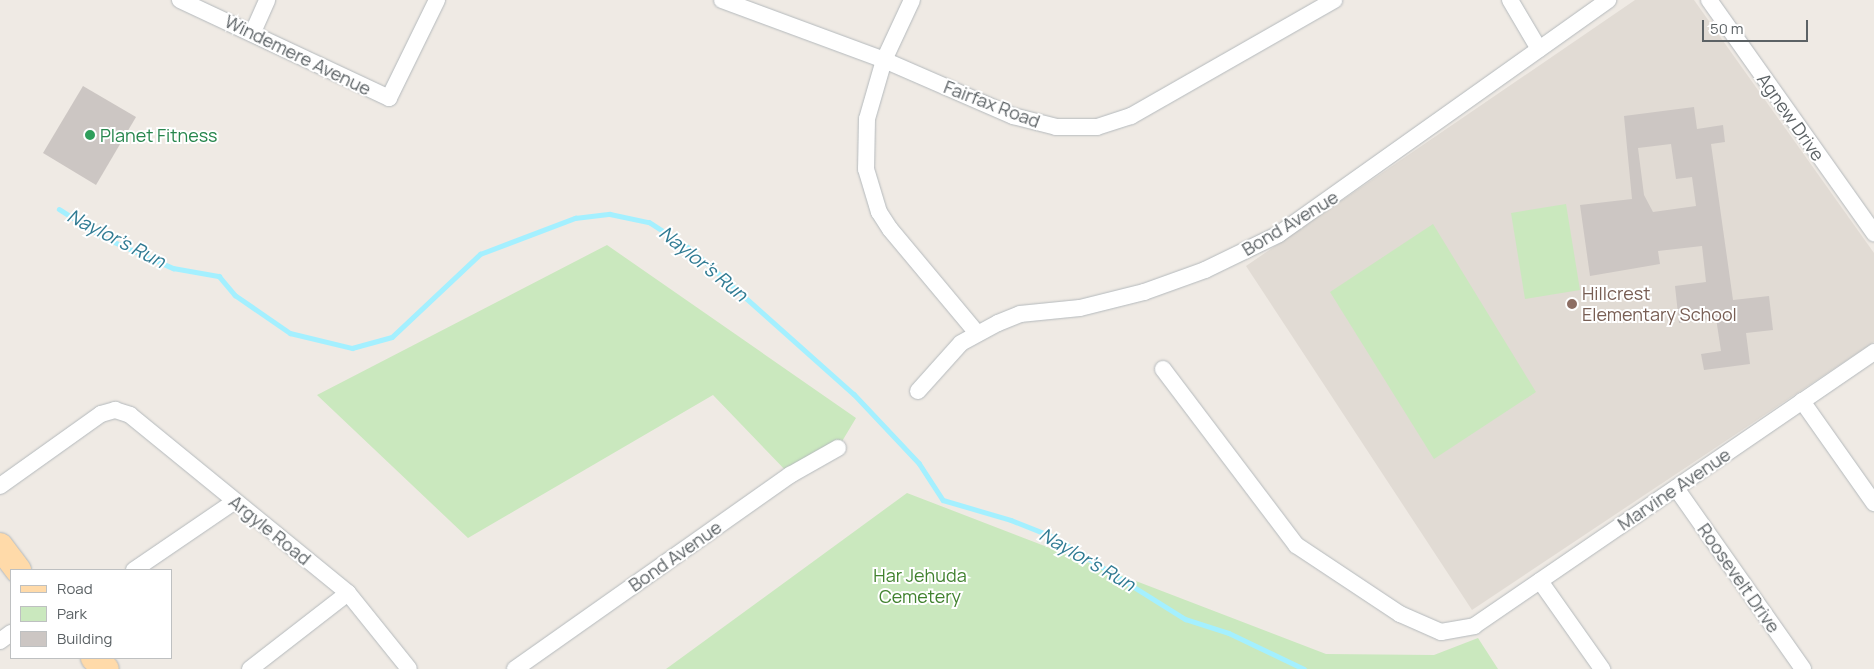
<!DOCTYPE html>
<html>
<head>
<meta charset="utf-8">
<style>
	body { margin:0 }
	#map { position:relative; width:1874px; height:669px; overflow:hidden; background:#efeae4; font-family:Manrope,sans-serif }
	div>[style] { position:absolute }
	.education>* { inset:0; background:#e1dbd4 }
	.green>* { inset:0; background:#cae8be }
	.stream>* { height:4.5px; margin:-2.25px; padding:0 2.25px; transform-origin:2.25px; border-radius:2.25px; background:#a4f0ff }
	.building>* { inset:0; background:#ccc6c3 }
	.roads { filter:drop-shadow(0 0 1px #b4b9bc) drop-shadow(0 0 1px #b4b9bc) }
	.street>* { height:16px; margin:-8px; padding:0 8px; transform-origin:8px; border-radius:8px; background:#fff }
	.primary>* { height:26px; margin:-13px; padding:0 13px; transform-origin:13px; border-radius:13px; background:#ffdaa9 }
	.dots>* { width:14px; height:14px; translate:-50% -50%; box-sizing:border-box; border:2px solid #fff; border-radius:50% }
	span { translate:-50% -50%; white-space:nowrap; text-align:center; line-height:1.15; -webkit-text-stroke:4px #fff; paint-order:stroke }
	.street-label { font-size:18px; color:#5c6265 }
	.leisure-label { font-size:18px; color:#27864d }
	.left { translate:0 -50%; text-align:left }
	.education-label { font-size:18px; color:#785e54 }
	.park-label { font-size:18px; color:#41822f }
	.water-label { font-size:19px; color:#307b93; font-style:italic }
	.legend { position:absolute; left:10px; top:569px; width:162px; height:90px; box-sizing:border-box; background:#fff; border:1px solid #bec0c1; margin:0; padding:6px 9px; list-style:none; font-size:15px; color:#5c6265 }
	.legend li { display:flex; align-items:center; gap:10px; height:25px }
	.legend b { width:25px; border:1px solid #bec0c1 }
	.scale { position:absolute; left:1702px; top:20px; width:106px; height:22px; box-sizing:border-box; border:2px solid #5c6265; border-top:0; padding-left:6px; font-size:15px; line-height:18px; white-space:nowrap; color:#5c6265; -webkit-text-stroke:4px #fff; paint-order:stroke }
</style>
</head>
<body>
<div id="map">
	<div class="education">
		<i style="clip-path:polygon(1635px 0,1694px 0,1874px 253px,1874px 342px,1472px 610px,1246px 266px)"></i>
	</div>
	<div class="green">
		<i style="clip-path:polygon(1566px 204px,1580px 290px,1525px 299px,1511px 213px)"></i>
		<i style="clip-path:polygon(1433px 224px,1536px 392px,1434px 459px,1330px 292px)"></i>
		<i style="clip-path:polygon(607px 245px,856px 418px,838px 448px,790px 475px,713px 395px,468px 538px,317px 395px)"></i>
		<i style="clip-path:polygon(907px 493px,1326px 654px,1434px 655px,1478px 638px,1498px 669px,666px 669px)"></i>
	</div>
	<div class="stream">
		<i style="left:59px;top:209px;width:52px;rotate:32.5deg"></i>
		<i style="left:103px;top:237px;width:77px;rotate:23.9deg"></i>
		<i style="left:173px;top:268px;width:47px;rotate:9.9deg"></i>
		<i style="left:219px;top:276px;width:25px;rotate:50deg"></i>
		<i style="left:235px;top:295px;width:67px;rotate:34.6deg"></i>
		<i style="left:290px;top:333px;width:64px;rotate:13.6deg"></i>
		<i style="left:352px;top:348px;width:41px;rotate:-15.4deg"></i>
		<i style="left:392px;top:337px;width:121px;rotate:-43.3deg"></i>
		<i style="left:480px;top:254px;width:102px;rotate:-20.8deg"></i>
		<i style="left:575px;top:218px;width:35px;rotate:-7deg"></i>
		<i style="left:610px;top:214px;width:40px;rotate:12deg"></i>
		<i style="left:649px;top:222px;width:50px;rotate:32.7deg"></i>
		<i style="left:691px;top:249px;width:218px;rotate:41.7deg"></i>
		<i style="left:854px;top:394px;width:95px;rotate:46.7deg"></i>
		<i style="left:919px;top:463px;width:44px;rotate:57deg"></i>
		<i style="left:943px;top:500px;width:71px;rotate:16.4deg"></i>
		<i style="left:1011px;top:520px;width:46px;rotate:21.6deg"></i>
		<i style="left:1054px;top:537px;width:155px;rotate:32deg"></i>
		<i style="left:1185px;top:619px;width:46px;rotate:17.7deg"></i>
		<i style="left:1229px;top:633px;width:83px;rotate:25.6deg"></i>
	</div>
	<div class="building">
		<i style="clip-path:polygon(83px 86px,136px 117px,96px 185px,43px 153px)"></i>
		<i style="clip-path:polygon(evenodd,1694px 107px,1697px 129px,1723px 125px,1725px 142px,1711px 144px,1733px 300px,1769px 296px,1773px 330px,1746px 333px,1750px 364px,1704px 370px,1701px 354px,1721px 351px,1716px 318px,1679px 323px,1675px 286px,1706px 282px,1702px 246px,1658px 251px,1660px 264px,1590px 276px,1580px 205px,1632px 199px,1624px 116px,1694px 107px,1671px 144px,1676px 179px,1692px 177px,1696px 206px,1653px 212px,1644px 195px,1638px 148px,1671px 144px)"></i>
	</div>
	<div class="roads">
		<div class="street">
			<i style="left:180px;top:0;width:231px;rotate:25.1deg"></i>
			<i style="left:389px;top:98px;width:109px;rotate:-63.9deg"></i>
			<i style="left:722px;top:0;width:173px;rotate:20.3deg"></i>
			<i style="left:884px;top:60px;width:141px;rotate:23.5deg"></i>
			<i style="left:1013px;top:116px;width:44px;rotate:14.3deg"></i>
			<i style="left:1056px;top:127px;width:41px"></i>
			<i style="left:1097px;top:127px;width:36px;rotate:-18deg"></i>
			<i style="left:1131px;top:116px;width:234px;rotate:-29.7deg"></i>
			<i style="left:912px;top:0;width:66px;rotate:115deg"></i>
			<i style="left:884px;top:60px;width:61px;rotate:106.1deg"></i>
			<i style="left:867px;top:119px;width:50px;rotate:91.1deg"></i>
			<i style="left:866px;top:169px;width:45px;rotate:73.2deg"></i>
			<i style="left:879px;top:212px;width:20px;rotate:57deg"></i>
			<i style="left:890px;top:229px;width:136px;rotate:50.1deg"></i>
			<i style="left:1510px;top:0;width:57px;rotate:59.4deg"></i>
			<i style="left:1709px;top:0;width:286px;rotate:54.7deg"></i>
			<i style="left:253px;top:32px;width:35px;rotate:-66deg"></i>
			<i style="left:1163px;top:369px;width:221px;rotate:52.9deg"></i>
			<i style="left:1296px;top:545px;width:125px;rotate:33.6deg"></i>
			<i style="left:1400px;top:614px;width:45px;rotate:23.7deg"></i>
			<i style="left:1441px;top:632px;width:34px;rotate:-10deg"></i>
			<i style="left:1474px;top:626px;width:485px;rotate:-34.4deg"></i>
			<i style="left:918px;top:391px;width:64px;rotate:-48.1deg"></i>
			<i style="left:961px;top:343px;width:42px;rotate:-28.4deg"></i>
			<i style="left:998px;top:323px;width:24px;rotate:-22deg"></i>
			<i style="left:1020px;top:314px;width:60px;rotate:-5.7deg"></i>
			<i style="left:1080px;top:308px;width:66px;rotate:-14deg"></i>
			<i style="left:1144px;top:292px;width:65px;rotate:-19.8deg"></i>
			<i style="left:1205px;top:270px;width:82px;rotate:-25.9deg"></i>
			<i style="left:1279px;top:234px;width:404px;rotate:-35.4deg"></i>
			<i style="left:1802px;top:401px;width:125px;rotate:54.8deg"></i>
			<i style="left:0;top:486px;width:124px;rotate:-35.5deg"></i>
			<i style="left:101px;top:414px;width:15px;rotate:-16deg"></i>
			<i style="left:115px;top:410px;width:16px;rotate:18deg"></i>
			<i style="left:130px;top:415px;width:281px;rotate:39.2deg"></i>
			<i style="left:348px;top:593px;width:97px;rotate:51.2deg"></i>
			<i style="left:1676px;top:488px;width:221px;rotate:54.9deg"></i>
			<i style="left:134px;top:570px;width:122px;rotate:-34.3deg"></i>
			<i style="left:1540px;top:581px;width:108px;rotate:54.8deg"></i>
			<i style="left:0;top:641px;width:14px;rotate:-36deg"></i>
			<i style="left:250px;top:669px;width:124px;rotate:-37.8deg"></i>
			<i style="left:515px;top:669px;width:337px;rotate:-35.2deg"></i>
			<i style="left:790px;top:475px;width:55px;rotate:-29.4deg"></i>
		</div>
		<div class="primary">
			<i style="left:0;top:546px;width:30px;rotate:53deg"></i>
			<i style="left:94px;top:658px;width:16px;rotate:43deg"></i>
		</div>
	</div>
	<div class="dots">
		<i style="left:90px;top:135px;background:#2e9e5b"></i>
		<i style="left:1572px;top:304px;background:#8d6e63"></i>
	</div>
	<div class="street-label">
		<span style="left:298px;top:55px;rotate:26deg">Windemere Avenue</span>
		<span style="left:992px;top:104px;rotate:21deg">Fairfax Road</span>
		<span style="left:1791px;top:117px;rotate:55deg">Agnew Drive</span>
		<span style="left:1290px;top:223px;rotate:-31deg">Bond Avenue</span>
		<span style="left:1674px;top:489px;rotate:-34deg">Marvine Avenue</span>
		<span style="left:270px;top:530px;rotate:39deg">Argyle Road</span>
		<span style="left:675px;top:556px;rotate:-35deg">Bond Avenue</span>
		<span style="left:1739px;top:578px;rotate:55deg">Roosevelt Drive</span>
	</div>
	<div class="leisure-label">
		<span class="left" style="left:100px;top:135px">Planet Fitness</span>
	</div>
	<div class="education-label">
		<span class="left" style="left:1582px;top:304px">Hillcrest<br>Elementary School</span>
	</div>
	<div class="park-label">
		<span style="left:920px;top:586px">Har Jehuda<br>Cemetery</span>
	</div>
	<div class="water-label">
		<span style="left:116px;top:239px;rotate:27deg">Naylor's Run</span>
		<span style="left:703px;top:264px;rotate:39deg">Naylor's Run</span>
		<span style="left:1087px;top:560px;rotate:30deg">Naylor's Run</span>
	</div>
	<ul class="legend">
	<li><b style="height:6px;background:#ffdaa9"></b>Road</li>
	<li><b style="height:14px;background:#cae8be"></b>Park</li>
	<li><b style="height:14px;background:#ccc6c3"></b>Building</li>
	</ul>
	<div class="scale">50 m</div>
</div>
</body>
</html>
